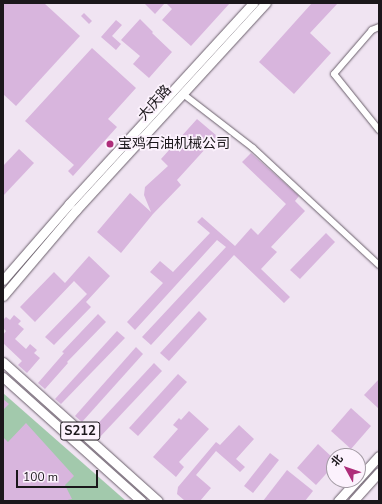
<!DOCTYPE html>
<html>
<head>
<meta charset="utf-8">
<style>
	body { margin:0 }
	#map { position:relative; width:382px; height:504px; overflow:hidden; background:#f0e4f2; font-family:"Nunito Sans","Noto Sans SC",sans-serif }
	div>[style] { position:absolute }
	.green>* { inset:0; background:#a2c9ac }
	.building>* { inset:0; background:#d8b5dd }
	.roads { filter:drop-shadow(0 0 1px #6a5f6b) drop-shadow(0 0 1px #6a5f6b) }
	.street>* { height:6px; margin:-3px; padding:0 3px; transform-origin:3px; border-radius:3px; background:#fff }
	.primary>* { height:9px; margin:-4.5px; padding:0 4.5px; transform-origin:4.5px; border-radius:4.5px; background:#fff }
	.dots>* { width:11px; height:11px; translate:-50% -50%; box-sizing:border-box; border:2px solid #fcf2fd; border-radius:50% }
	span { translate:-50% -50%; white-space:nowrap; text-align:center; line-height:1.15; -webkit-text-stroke:3.5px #fcf2fd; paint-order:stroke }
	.shield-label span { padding:1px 3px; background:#fcf2fd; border:1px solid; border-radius:3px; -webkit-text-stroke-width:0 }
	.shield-label { font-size:13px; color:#1b171b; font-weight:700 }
	.street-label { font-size:14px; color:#1b171b }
	.poi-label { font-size:14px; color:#1b171b }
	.left { translate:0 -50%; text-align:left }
	.frame { position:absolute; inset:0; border:4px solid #1b171b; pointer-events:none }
	.north { position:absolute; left:326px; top:448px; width:40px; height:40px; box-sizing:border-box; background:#fcf2fd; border:1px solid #a29aa3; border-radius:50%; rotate:310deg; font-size:11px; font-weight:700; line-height:16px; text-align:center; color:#1b171b }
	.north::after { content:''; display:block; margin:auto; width:14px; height:18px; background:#ae2d7a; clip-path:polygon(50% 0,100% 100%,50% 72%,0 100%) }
	.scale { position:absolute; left:16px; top:470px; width:82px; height:18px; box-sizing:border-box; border:2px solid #1b171b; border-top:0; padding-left:5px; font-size:12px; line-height:14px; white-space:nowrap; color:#1b171b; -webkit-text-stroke:3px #fcf2fd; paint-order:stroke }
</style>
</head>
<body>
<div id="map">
	<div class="green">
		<i style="clip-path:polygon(3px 393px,126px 501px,3px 501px)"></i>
	</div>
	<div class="building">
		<i style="clip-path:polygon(3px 3px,44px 3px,80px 36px,16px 106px,3px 94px)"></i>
		<i style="clip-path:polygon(144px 3px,165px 3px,155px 14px)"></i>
		<i style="clip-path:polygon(166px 3px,230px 3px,191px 46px,162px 20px,172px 9px)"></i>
		<i style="clip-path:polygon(312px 3px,338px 3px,310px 33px,331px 53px,294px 94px,259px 62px)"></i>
		<i style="clip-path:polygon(84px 13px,92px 21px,89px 24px,81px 16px)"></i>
		<i style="clip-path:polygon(140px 19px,153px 32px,152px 33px,172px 52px,149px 78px,133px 64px,140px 56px,121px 40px)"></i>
		<i style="clip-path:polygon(116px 20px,122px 25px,112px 36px,121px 44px,116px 50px,101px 37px)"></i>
		<i style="clip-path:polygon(92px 48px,136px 88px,108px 119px,117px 127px,73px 176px,68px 171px,74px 165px,25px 121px)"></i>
		<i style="clip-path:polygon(197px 119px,217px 136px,177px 180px,181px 185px,153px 214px,121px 253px,97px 232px,130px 193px,151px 212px,144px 195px,145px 187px,168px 166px,161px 159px)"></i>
		<i style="clip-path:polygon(19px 149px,34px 163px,3px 196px,3px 166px)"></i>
		<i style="clip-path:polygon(251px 153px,299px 196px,295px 201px,305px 211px,271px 247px,277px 252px,261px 269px,290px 297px,284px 303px,234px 255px,151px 345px,142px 337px,226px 247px,217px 240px,135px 330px,127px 322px,163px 283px,150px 272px,160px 261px,173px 272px,210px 233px,197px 222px,202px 217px,235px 246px,251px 228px,258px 235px,286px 204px,242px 162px)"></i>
		<i style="clip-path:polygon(326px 233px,335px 242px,300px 279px,290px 270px)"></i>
		<i style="clip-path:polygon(89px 256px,110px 276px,86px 302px,91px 307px,54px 345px,45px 337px,87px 294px,74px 281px,35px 322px,20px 307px,54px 272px,65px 283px)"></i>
		<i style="clip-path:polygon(199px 311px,207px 319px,169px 361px,160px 353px)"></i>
		<i style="clip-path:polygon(98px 314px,106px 322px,67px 362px,68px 363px,45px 389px,38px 383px,64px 353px,62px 352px)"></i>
		<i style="clip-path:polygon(14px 315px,21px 321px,18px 324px,24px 329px,15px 339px,26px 349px,30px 344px,37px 350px,34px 353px,40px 358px,27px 373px,18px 365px,22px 361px,3px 343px,3px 335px,6px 331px,3px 328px,3px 320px,6px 317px,10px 320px)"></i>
		<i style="clip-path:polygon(117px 331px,125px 338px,61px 404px,55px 399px)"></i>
		<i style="clip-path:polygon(136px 347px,143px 354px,82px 422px,75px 416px)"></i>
		<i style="clip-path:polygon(154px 363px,162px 371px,99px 438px,91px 431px)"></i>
		<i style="clip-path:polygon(178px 374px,187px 382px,138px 436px,129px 428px)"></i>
		<i style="clip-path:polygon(379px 379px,379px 409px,364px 395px)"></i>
		<i style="clip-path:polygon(3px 399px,9px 404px,3px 410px)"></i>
		<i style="clip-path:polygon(351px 408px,371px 426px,351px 449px,331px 431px)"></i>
		<i style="clip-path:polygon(189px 411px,209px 429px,179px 462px,184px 467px,176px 477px,153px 457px,178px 429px,173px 425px,179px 418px,181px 420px)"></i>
		<i style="clip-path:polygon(26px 423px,74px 476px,65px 485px,72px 499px,63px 501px,3px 501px,3px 437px,8px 442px)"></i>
		<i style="clip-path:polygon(239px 425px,254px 439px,236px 459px,245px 467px,240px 472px,216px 451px,196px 475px,211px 488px,200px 501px,185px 501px,177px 494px,178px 487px,216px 442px,220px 445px)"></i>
		<i style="clip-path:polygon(318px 444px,334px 459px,334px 465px,316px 485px,297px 468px)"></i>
		<i style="clip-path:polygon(270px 453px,279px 460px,253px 493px,244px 486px)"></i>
		<i style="clip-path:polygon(287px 470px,312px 490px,313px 491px,305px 501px,263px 501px)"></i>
	</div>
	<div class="roads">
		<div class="street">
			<i style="left:379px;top:27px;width:8px;rotate:157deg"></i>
			<i style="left:372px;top:30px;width:58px;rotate:130.8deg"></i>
			<i style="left:334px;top:74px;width:72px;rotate:51.2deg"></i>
			<i style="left:183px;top:94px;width:88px;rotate:37.6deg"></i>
			<i style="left:253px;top:148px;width:172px;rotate:42.9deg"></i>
		</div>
		<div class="primary">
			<i style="left:3px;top:280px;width:101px;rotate:-49deg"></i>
			<i style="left:69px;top:204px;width:273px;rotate:-47.5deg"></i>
			<i style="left:3px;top:296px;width:113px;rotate:-49.7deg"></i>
			<i style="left:76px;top:210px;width:281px;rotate:-47.5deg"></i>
			<i style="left:3px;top:362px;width:208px;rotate:41.9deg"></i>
			<i style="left:3px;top:377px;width:186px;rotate:41.9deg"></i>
			<i style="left:358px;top:479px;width:31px;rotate:-48deg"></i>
			<i style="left:338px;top:501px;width:28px;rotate:-48deg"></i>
			<i style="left:353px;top:501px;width:39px;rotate:-48deg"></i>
		</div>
	</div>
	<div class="dots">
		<i style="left:110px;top:144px;background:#ae2d7a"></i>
	</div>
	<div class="shield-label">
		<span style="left:80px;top:431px">S212</span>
	</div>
	<div class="street-label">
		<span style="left:155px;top:103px;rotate:-48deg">大庆路</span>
	</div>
	<div class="poi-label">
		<span class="left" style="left:118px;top:144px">宝鸡石油机械公司</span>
	</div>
	<div class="frame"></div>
	<div class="north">北</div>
	<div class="scale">100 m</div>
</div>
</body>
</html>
